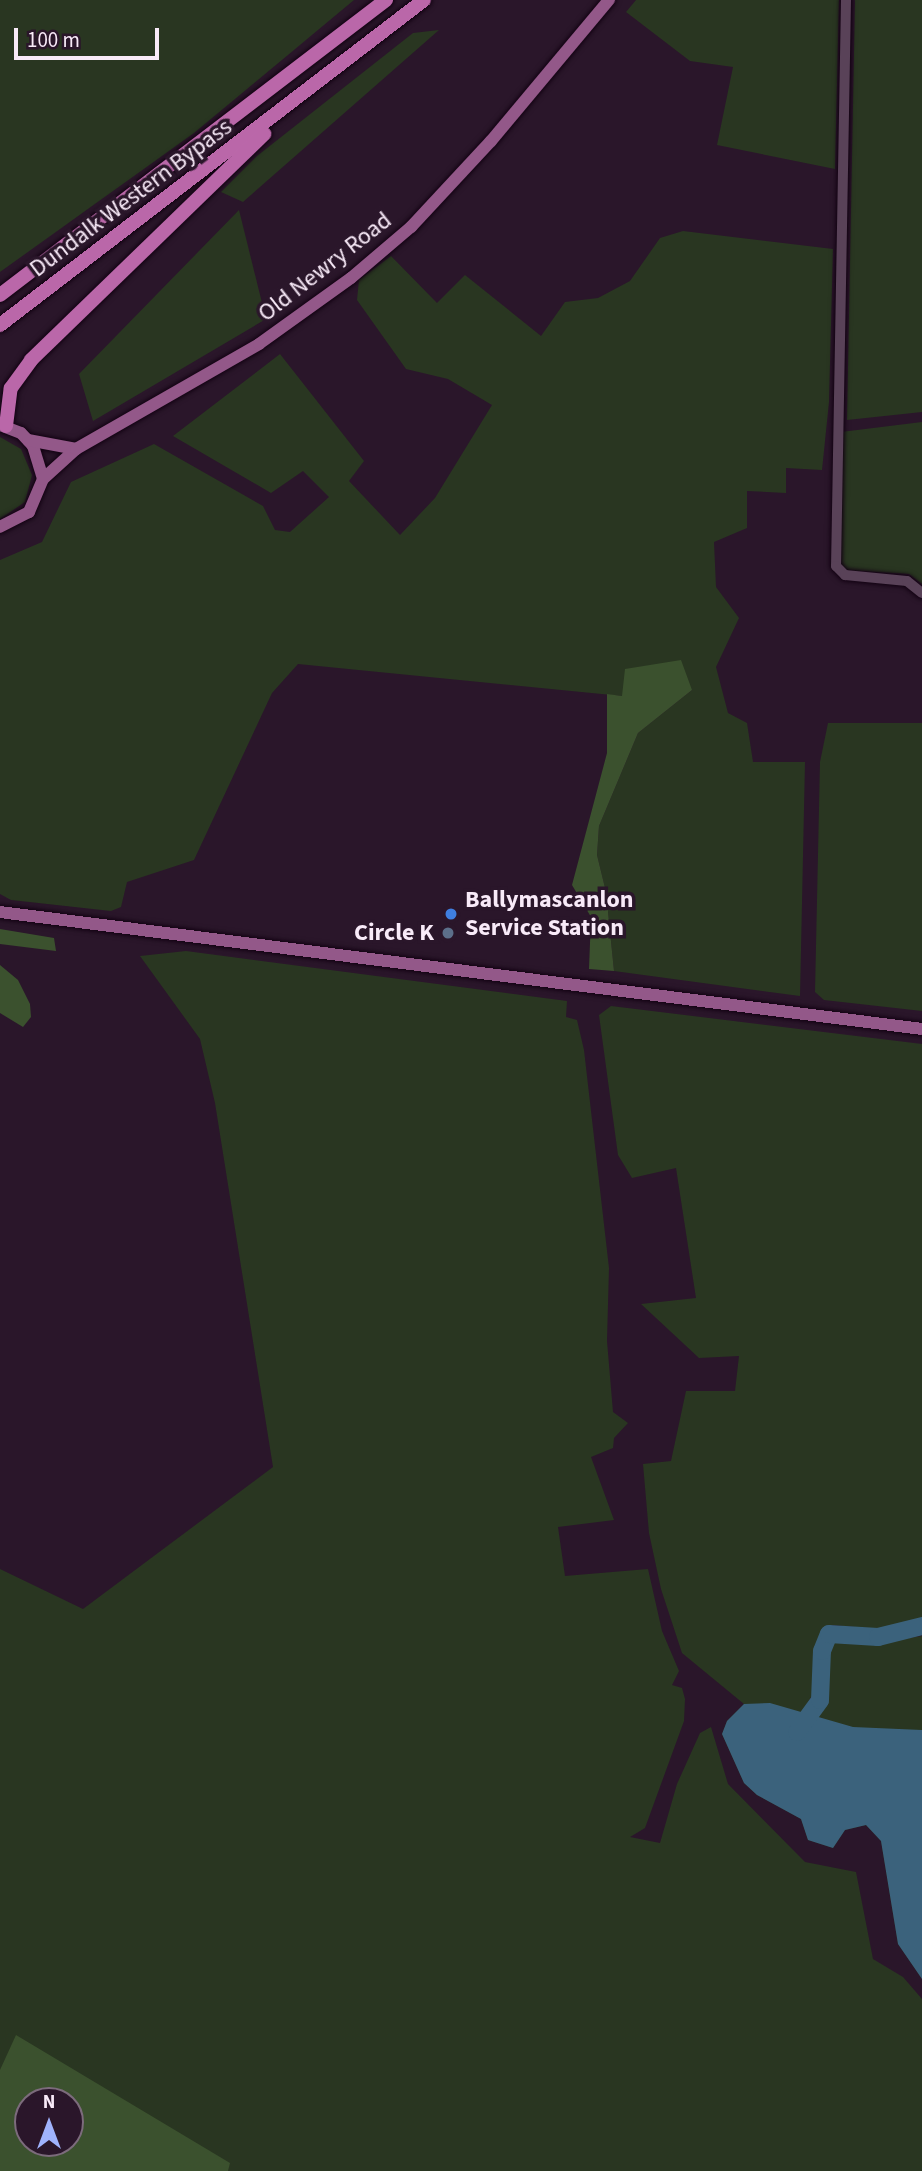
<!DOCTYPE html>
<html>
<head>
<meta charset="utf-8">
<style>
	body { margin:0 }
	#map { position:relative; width:922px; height:2171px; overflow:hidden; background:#2a162a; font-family:"Source Sans 3",sans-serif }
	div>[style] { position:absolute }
	.green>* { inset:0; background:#293621 }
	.forest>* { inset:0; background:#3b512e }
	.water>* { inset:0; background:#3b627c }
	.river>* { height:18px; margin:-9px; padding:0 9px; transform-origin:9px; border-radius:9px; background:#3b627c }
	.roads { filter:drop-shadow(0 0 2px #120212) drop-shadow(0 0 2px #120212) }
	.minor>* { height:10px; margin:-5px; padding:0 5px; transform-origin:5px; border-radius:5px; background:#594258 }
	.major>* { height:12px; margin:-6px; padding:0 6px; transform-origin:6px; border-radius:6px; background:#935889 }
	.highway>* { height:14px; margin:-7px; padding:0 7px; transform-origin:7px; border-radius:7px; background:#ba67a9 }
	.dots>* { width:19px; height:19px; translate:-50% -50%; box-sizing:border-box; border:4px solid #2a162a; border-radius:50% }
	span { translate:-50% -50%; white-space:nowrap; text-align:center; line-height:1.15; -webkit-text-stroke:7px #2a162a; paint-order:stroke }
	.street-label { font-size:24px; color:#f8eaf8 }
	.poi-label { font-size:24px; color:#f8eaf8; font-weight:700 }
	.left { translate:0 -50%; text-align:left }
	.right { translate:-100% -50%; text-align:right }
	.north { position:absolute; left:14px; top:2087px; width:70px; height:70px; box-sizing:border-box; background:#2a162a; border:2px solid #7c6b7c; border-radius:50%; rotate:0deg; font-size:19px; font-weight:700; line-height:28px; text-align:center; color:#f8eaf8 }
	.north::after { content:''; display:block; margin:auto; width:24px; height:32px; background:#a0b3fd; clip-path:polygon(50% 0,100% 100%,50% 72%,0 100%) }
	.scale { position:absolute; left:14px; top:28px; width:145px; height:32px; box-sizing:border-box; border:4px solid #f8eaf8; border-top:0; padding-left:9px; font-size:21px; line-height:24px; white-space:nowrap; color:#f8eaf8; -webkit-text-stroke:5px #2a162a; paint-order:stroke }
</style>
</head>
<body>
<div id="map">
	<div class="green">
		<i style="clip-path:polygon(0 0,354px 0,194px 133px,0 272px)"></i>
		<i style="clip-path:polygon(636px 0,839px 0,835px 169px,717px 145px,733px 67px,690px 61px,626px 12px)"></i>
		<i style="clip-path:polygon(855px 0,922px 0,922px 412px,847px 420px)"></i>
		<i style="clip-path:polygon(439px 30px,243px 202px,221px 192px,257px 156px,413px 33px)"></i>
		<i style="clip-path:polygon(239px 210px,266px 319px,93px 421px,79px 374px)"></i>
		<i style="clip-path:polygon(683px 231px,833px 249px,829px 402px,822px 470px,786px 468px,786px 493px,747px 491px,747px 528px,714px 542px,716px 587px,739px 618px,716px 667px,728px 713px,747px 723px,753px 762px,805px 762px,800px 996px,614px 971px,606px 892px,597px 855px,599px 826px,638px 733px,692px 690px,622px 696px,298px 664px,272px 693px,194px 860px,127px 882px,121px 907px,111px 911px,11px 900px,0 894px,0 560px,42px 542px,71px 482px,154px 444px,263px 506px,275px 530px,290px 532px,329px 497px,303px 471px,271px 493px,173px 436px,280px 354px,364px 461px,349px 481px,400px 535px,435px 498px,492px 405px,448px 379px,406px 369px,357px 300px,359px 280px,391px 256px,437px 303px,465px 275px,541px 336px,565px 302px,598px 298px,630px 281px,660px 238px)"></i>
		<i style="clip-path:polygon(922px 422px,922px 584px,909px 574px,846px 570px,841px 565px,841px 432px)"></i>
		<i style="clip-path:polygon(0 437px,21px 449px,32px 475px,25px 502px,0 519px)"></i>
		<i style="clip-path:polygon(828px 723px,922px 723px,922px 1011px,824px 1000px,815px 992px,820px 762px)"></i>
		<i style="clip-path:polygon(evenodd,186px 951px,567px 1001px,566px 1017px,577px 1020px,584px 1050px,609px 1268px,607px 1341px,613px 1412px,628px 1423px,614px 1438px,613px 1448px,591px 1457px,614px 1520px,558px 1527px,565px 1576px,648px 1569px,662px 1631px,679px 1671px,672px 1685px,682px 1688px,685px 1699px,684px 1721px,645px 1828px,630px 1837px,660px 1843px,677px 1784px,700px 1733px,711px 1727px,728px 1784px,805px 1862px,856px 1872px,873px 1959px,903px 1977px,922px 1999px,922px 2171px,0 2171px,0 1569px,83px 1609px,273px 1467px,215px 1103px,200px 1039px,140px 956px,186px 951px,28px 2101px,70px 2101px,70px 2143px,28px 2143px,28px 2101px)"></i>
		<i style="clip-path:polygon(611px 1006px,922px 1044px,922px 1618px,879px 1629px,832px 1625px,820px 1642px,814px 1692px,793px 1728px,873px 1770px,922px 1979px,898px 1944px,881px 1841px,866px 1825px,845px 1830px,833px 1848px,808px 1840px,801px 1819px,757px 1795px,744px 1783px,722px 1734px,727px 1721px,744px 1704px,682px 1653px,661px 1589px,649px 1533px,643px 1464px,671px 1461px,686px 1391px,735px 1391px,739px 1356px,699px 1358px,641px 1304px,696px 1298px,676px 1168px,632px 1178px,618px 1155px,599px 1015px)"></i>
		<i style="clip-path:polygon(922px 1636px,922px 1767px,805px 1735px,827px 1697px,827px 1652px,833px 1638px,882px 1642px)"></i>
	</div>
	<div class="forest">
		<i style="clip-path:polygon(681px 660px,692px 690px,638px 733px,599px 826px,597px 855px,606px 892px,614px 971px,589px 969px,591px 917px,572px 885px,607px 753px,607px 694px,622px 696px,625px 669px)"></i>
		<i style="clip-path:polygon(0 929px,54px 938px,56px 951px,0 944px)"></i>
		<i style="clip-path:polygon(0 965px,18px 980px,30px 1004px,31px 1017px,23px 1027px,0 1013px)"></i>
		<i style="clip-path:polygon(evenodd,16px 2035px,230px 2163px,228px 2171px,0 2171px,0 2070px,16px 2035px,28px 2101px,70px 2101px,70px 2143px,28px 2143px,28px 2101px)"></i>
	</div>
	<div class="water">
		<i style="clip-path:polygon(770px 1703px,853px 1727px,922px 1730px,922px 1979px,898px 1944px,881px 1841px,866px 1825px,845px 1830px,833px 1848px,808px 1840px,801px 1819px,757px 1795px,744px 1783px,722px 1734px,727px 1721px,744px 1704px)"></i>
	</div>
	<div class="river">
		<i style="left:797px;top:1732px;width:39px;rotate:-54deg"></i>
		<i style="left:820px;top:1700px;width:49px;rotate:-87.7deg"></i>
		<i style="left:822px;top:1651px;width:18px;rotate:-68deg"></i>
		<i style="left:829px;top:1634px;width:49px;rotate:3.5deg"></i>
		<i style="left:878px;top:1637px;width:45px;rotate:-14deg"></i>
	</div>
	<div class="roads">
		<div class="minor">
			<i style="left:846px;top:0;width:566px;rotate:91.01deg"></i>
			<i style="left:836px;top:566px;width:13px;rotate:45deg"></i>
			<i style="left:845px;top:575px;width:62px;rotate:5.5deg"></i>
			<i style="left:907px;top:581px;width:19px;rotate:39deg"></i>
		</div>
		<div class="major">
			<i style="left:0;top:425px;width:22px;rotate:21deg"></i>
			<i style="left:21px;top:433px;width:18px;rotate:47deg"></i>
			<i style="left:33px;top:446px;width:34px;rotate:73deg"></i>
			<i style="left:43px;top:479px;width:36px;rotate:113deg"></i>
			<i style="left:29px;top:512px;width:33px;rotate:153deg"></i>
			<i style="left:28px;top:440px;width:49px;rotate:10.6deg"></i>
			<i style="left:43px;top:479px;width:45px;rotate:-42.3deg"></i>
			<i style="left:76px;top:449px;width:211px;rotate:-29.8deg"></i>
			<i style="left:259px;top:344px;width:113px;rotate:-35.7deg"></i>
			<i style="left:351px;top:278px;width:79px;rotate:-40.4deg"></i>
			<i style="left:411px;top:227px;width:117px;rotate:-47.1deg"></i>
			<i style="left:491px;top:141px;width:184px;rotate:-50.1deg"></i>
			<i style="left:0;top:912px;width:929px;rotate:7.23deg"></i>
		</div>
		<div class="highway">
			<i style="left:0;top:295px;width:486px;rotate:-37.4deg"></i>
			<i style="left:0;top:325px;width:534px;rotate:-37.47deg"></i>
			<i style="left:6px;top:426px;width:38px;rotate:-83deg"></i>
			<i style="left:11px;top:388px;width:34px;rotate:-54deg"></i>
			<i style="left:31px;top:360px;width:325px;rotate:-44.1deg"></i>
		</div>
	</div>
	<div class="dots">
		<i style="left:451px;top:914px;background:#3f7fe0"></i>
		<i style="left:448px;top:933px;background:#5c6f8a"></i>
	</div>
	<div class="street-label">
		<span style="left:131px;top:198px;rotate:-37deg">Dundalk Western Bypass</span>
		<span style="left:325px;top:267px;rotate:-38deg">Old Newry Road</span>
	</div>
	<div class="poi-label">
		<span class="left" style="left:465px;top:914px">Ballymascanlon<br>Service Station</span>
		<span class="right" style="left:434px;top:933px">Circle K</span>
	</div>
	<div class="north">N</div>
	<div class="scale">100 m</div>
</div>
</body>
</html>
